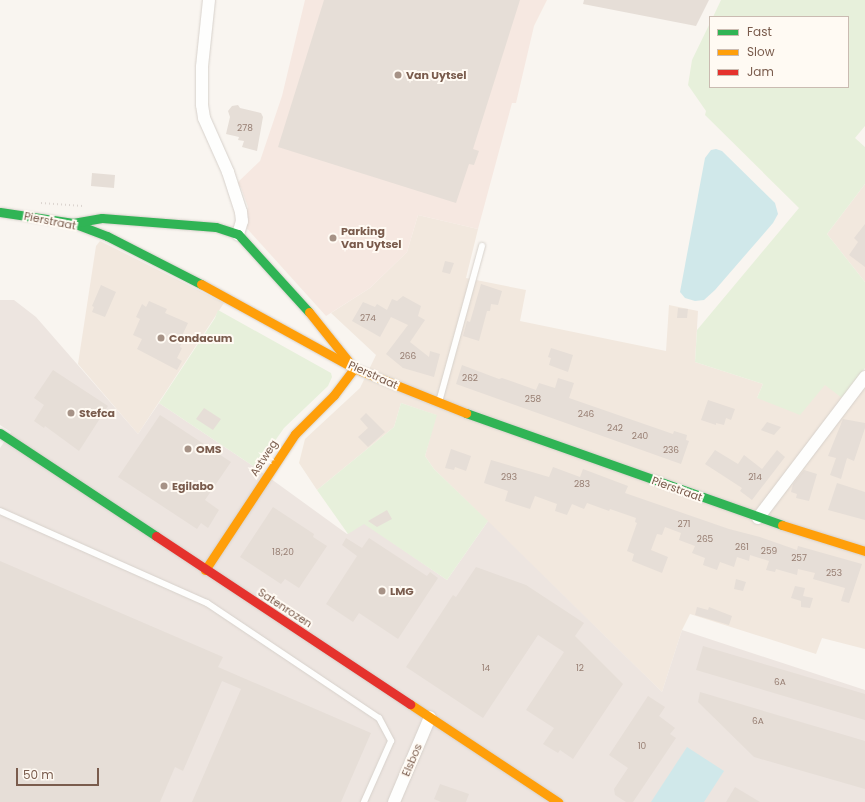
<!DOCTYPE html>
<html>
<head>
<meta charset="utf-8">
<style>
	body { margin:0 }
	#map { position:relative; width:865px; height:802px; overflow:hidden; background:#f9f5f0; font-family:Poppins,sans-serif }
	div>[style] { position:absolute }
	.residential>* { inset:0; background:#f2e8de }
	.commercial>* { inset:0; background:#f6e8e1 }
	.industrial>* { inset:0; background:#ede5e0 }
	.green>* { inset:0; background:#e7f0db }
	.water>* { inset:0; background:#d0e8ea }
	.building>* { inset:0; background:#e6ded7 }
	.path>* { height:2px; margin-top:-1px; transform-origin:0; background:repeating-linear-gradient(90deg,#dcd5d0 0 1px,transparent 0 4px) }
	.roads { filter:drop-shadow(0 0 1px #d7d1cb) drop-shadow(0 0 1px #d7d1cb) }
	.lane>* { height:6px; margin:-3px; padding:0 3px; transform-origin:3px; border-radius:3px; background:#fefefd }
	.street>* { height:12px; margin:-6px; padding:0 6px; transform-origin:6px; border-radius:6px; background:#fefefd }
	.fast>* { height:9px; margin:-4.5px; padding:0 4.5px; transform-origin:4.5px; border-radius:4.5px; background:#30b455 }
	.slow>* { height:9px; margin:-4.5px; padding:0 4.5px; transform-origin:4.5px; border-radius:4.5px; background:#ff9f0a }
	.jam>* { height:9px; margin:-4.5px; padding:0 4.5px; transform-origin:4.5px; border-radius:4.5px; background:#e5322d }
	.dots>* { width:11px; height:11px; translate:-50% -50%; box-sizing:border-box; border:2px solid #fffaf3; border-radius:50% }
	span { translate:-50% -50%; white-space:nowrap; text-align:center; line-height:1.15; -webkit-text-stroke:4px #fffaf3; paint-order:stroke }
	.number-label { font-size:9px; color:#977e72 }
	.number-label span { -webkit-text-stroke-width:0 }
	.poi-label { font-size:11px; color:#7a5c4d; font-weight:700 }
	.left { translate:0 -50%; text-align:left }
	.street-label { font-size:11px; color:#7a5c4d }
	.legend { position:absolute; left:709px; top:16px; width:140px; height:72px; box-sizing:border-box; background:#fffaf3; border:1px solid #cabbb1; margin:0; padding:5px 7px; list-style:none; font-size:12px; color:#7a5c4d }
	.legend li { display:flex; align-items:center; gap:8px; height:20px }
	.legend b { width:20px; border:1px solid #cabbb1 }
	.scale { position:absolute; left:16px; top:768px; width:83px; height:18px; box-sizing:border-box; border:2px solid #7a5c4d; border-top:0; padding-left:5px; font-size:12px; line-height:14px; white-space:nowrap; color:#7a5c4d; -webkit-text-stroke:3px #fffaf3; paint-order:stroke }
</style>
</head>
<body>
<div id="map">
	<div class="residential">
		<i style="clip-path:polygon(865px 184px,865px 282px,827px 234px)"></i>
		<i style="clip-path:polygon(418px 215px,478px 229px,466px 278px,526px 290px,520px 321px,666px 351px,669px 305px,698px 311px,695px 362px,763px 384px,757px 398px,825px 385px,865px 384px,865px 649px,822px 638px,816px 654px,690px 614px,682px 630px,662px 692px,434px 469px,425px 456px,436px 415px,401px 403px,394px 427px,317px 490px,299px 463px,305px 439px,360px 388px,376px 355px,331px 313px,370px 288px,407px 252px)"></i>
		<i style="clip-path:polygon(100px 241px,224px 303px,138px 434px,78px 364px,96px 246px)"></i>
	</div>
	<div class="commercial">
		<i style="clip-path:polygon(305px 0,547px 0,534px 26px,516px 103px,512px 103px,478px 229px,418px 215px,407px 252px,370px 288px,326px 316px,243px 224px,248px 207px,241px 188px,237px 183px,260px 161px,282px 96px)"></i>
	</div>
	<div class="industrial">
		<i style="clip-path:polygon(0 300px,14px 300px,36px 317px,138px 434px,159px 403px,256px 468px,347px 534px,364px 523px,447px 580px,488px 521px,662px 692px,682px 630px,865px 690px,865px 802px,0 802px,0 448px,11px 432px,0 425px)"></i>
	</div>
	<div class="green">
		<i style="clip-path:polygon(721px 0,865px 0,865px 126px,855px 138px,865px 147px,865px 184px,827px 234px,865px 282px,865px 368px,842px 398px,825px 385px,800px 415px,757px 398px,763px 384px,695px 362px,697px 330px,799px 208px,705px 115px,706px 111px,688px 85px,692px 60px,710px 23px,710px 87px,848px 87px,848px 17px,713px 17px)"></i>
		<i style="clip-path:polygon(218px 310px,331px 373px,332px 377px,328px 386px,284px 428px,256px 468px,159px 403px,215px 318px)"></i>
		<i style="clip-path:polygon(401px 403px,437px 415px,425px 456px,434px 469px,488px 521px,447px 580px,364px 524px,348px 534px,317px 490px,394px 427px)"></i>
	</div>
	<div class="water">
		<i style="clip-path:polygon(716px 149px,722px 151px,775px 203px,778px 214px,773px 223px,715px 290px,704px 300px,695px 301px,685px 298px,680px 292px,705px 158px,711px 150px)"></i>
		<i style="clip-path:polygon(687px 747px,724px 771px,704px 802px,651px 802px)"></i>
	</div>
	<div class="building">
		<i style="clip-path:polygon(324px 0,520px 0,473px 149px,479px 151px,474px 165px,469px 164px,456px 203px,278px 147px)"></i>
		<i style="clip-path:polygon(584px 0,709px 0,696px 26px,583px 4px)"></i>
		<i style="clip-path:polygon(238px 105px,240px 108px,261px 113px,263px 117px,257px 151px,242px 147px,244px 141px,238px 140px,239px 137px,226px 134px,230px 117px,228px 111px,232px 106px)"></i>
		<i style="clip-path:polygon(92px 173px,115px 175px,114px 188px,91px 186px)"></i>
		<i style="clip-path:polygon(865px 224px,865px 267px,849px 255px,858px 242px,854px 238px)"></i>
		<i style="clip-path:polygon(445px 261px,454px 263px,450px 274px,442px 272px)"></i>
		<i style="clip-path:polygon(481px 284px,502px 291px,498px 305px,491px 304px,490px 311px,487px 311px,479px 341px,463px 336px,467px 321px,470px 322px)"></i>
		<i style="clip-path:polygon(101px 285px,116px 292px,105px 317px,92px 312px,94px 307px,92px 306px)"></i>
		<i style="clip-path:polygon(403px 296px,421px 306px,418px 316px,425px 320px,410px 342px,429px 357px,430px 351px,440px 354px,434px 377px,403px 368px,386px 354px,408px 325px,391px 317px,380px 337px,352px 321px,363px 302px,375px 307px,377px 304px,387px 310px,392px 299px,397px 301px)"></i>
		<i style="clip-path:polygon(149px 301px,167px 309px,165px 313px,188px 323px,181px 338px,183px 339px,180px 347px,182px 348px,177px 358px,182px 361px,177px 370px,137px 349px,142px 339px,133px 335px,140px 319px,136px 317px,142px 304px,146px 307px)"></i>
		<i style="clip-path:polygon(678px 308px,688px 309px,687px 318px,677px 318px)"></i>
		<i style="clip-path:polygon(551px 348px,573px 355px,568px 372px,549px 365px,551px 358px,548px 357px)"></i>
		<i style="clip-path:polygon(462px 365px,499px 379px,502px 378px,536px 390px,539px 383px,555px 388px,558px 378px,574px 383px,569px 398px,673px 434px,674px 431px,687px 435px,686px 440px,689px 441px,681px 464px,456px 384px)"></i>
		<i style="clip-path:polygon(53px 370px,108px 406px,79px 451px,45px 426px,44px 428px,34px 421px,44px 405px,34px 398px)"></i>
		<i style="clip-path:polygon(708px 400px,735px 409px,731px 420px,726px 418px,724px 425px,716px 423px,716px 425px,701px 420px)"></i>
		<i style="clip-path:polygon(204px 408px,221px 419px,213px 430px,196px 419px)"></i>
		<i style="clip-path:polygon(366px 413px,385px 432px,368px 447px,358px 437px,368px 428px,360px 419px)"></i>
		<i style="clip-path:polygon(160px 415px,231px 462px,205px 500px,219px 510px,208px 528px,201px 523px,197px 529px,118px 477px)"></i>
		<i style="clip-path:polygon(843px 419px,865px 423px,865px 428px,854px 461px,847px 458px,841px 479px,830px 475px,836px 458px,828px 456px)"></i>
		<i style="clip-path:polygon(767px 422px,781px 427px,774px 435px,761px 430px)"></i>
		<i style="clip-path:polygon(451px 449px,471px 456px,466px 471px,455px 467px,454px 470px,445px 468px)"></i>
		<i style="clip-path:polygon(715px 450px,738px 464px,744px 455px,762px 469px,777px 450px,785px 457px,752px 500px,740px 491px,742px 488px,705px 464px)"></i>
		<i style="clip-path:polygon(491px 460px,549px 477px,553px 467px,580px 477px,583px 469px,628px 486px,625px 493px,729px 529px,760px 537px,797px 550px,798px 546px,862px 564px,849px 603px,841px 601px,845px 588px,813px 579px,815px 573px,798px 569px,797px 575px,776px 569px,775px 572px,766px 570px,769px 561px,750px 555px,749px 561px,737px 557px,734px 567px,720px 562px,717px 570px,703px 565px,705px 558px,692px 553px,695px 546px,679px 540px,681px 533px,665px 527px,662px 535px,657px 534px,651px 550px,668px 557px,662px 573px,632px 561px,634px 554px,627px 551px,637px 523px,635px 522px,636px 518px,610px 509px,609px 511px,587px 503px,584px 509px,572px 504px,567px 515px,555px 511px,557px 504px,535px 496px,530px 509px,505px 501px,508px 491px,484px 483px)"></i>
		<i style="clip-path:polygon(804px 470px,817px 474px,809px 501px,796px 498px,797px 494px,791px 492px,793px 484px)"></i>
		<i style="clip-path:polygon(837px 483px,865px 492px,865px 520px,828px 510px)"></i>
		<i style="clip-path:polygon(273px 507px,314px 534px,313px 537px,327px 546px,299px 588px,285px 579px,281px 584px,240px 557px)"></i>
		<i style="clip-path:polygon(387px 510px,392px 519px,377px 527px,368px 521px)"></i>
		<i style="clip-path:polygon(346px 538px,362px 548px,369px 538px,427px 576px,430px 572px,438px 578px,398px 639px,359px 613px,353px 622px,326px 604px,357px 556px,342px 545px)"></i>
		<i style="clip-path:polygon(0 561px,223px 657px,218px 667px,371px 733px,341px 802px,192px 802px,241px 689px,222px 681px,183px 771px,175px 767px,160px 802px,0 802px)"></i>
		<i style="clip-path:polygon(476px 567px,526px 585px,584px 623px,575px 636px,623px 684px,573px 759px,560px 750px,558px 753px,543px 744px,554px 728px,526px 710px,564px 652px,538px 635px,483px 718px,406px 667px,453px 595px,456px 597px)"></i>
		<i style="clip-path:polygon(736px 579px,746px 582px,743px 591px,734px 589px)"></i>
		<i style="clip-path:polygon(795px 586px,805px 588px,803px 596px,813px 598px,810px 608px,801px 607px,801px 601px,791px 598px)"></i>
		<i style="clip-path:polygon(697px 607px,708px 610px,709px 607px,732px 616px,729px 625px,695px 615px)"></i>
		<i style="clip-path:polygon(703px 646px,865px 694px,865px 720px,696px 670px)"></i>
		<i style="clip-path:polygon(700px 692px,865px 741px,865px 789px,754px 757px,698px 702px)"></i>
		<i style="clip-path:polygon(648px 696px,665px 707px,659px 716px,675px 728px,670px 734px,676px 738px,633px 802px,626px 802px,615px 795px,614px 789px,628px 768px,609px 755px)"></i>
		<i style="clip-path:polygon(440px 784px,469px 794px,466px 802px,441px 802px,434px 799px)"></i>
		<i style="clip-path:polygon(735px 787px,760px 802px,726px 802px)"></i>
	</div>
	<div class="path">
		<i style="left:41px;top:203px;width:42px;rotate:4.1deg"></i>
	</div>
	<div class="roads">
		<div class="lane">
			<i style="left:439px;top:402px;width:162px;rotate:-74.6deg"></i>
			<i style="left:0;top:511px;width:227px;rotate:24deg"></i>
			<i style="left:207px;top:603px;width:207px;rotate:33.8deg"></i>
			<i style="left:379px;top:718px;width:26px;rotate:62deg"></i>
			<i style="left:391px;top:741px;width:67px;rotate:113.9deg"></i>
		</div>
		<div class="street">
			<i style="left:209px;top:0;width:67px;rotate:96deg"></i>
			<i style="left:202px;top:67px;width:38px;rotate:90deg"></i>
			<i style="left:202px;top:105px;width:13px;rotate:81deg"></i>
			<i style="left:204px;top:118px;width:59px;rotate:66deg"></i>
			<i style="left:228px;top:172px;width:42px;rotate:72deg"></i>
			<i style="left:241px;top:212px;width:9px;rotate:84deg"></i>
			<i style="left:242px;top:221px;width:14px;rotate:107deg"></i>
			<i style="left:758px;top:518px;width:177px;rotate:-52.8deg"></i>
			<i style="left:394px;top:802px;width:92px;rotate:-67deg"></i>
		</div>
		<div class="fast">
			<i style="left:0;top:212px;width:74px;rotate:8.6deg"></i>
			<i style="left:73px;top:223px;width:36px;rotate:21deg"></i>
			<i style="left:107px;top:236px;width:106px;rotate:27.1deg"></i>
			<i style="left:73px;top:223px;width:29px;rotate:-10deg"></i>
			<i style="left:102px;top:218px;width:114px;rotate:4.5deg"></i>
			<i style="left:216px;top:227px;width:23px;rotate:18deg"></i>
			<i style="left:238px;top:234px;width:105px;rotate:47.7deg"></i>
			<i style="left:466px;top:413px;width:335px;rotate:19.5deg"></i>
			<i style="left:0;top:433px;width:187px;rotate:33.4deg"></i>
		</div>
		<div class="slow">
			<i style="left:201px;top:284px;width:175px;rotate:28.8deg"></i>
			<i style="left:354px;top:368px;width:121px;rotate:21.9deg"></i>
			<i style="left:309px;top:312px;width:64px;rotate:51.3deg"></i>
			<i style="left:782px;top:525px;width:87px;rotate:17.4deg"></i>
			<i style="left:205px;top:570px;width:163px;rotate:-56.5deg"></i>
			<i style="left:295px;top:434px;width:55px;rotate:-45deg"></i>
			<i style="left:334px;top:395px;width:34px;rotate:-53deg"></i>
			<i style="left:410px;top:704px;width:178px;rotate:33.5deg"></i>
		</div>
		<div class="jam">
			<i style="left:156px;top:536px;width:305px;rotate:33.5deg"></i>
		</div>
	</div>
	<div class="dots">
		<i style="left:398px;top:75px;background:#a69286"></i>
		<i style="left:333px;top:238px;background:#a69286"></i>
		<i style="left:161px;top:338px;background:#a69286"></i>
		<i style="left:71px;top:413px;background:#a69286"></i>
		<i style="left:188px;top:449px;background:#a69286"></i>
		<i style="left:164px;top:486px;background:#a69286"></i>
		<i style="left:382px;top:591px;background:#a69286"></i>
	</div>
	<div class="number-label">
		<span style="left:245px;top:128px">278</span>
		<span style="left:368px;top:318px">274</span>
		<span style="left:408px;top:356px">266</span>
		<span style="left:470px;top:378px">262</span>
		<span style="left:533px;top:399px">258</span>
		<span style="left:586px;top:414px">246</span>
		<span style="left:615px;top:428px">242</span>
		<span style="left:640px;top:436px">240</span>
		<span style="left:671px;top:450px">236</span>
		<span style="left:509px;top:477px">293</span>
		<span style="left:755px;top:477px">214</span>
		<span style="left:582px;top:484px">283</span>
		<span style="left:684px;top:524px">271</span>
		<span style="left:705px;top:539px">265</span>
		<span style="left:742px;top:547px">261</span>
		<span style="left:769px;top:551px">259</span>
		<span style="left:283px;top:552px">18;20</span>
		<span style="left:799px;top:558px">257</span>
		<span style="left:834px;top:573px">253</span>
		<span style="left:486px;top:668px">14</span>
		<span style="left:580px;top:668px">12</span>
		<span style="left:780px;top:682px">6A</span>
		<span style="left:758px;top:721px">6A</span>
		<span style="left:642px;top:746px">10</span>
	</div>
	<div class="poi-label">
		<span class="left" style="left:406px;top:75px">Van Uytsel</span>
		<span class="left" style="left:341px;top:238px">Parking<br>Van Uytsel</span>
		<span class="left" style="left:169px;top:338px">Condacum</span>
		<span class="left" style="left:79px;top:413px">Stefca</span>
		<span class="left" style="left:196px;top:449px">OMS</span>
		<span class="left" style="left:172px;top:486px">Egilabo</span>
		<span class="left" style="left:390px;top:591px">LMG</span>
	</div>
	<div class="street-label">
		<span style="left:50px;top:221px;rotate:11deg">Pierstraat</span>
		<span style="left:373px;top:375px;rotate:24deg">Pierstraat</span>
		<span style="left:264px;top:458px;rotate:-57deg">Astweg</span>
		<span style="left:677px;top:489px;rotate:20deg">Pierstraat</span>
		<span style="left:285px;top:608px;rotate:33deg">Satenrozen</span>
		<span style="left:412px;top:760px;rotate:-67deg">Elsbos</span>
	</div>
	<ul class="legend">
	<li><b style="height:5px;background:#30b455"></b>Fast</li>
	<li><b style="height:5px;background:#ff9f0a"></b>Slow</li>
	<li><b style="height:5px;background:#e5322d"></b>Jam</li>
	</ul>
	<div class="scale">50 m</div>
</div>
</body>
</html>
